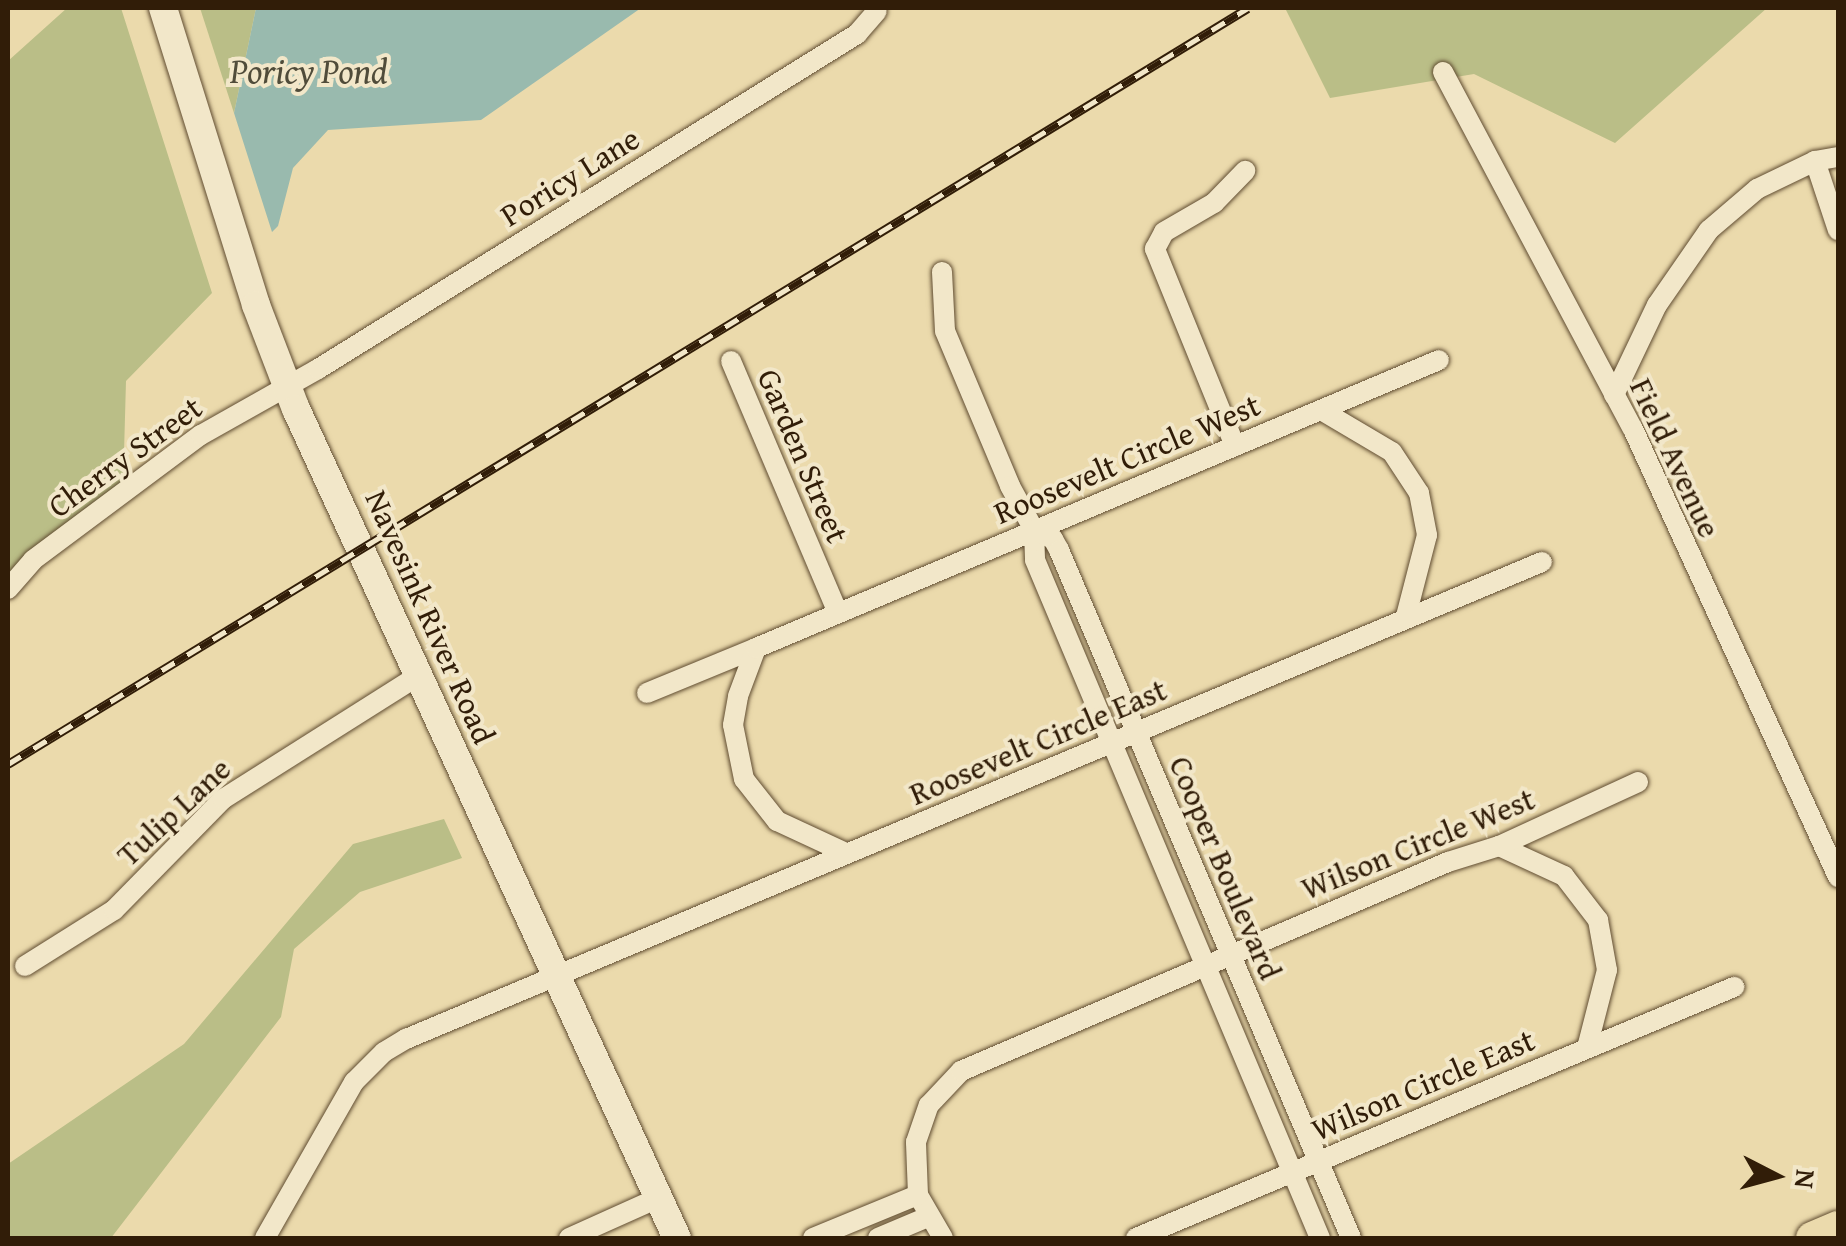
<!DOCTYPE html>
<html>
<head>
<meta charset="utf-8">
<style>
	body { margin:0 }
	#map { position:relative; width:1846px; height:1246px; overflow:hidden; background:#ebdaac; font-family:"Gentium Book Plus",serif }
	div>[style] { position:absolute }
	.green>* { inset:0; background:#babe87 }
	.water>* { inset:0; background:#99baae }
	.roads { filter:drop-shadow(0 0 2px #604c31) drop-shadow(0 0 2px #604c31) }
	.minor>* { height:20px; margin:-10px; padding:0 10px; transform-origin:10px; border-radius:10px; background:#f2e7c9 }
	.secondary>* { height:28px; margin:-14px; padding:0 14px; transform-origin:14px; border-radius:14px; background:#f2e7c9 }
	.trunk>* { height:32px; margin:-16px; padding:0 16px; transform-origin:16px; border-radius:16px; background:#ebdaac }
	.rail>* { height:9px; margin-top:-4.5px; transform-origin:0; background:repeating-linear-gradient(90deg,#f2e7c9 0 15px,#311d08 0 30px); box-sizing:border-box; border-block:2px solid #311d08 }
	span { translate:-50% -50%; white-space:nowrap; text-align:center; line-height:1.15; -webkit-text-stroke:8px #f2e7c9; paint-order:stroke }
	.street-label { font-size:32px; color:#311d08 }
	.water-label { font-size:35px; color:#504c3a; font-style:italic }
	.frame { position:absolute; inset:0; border:10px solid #311d08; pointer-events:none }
	.north { position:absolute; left:1726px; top:1126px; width:100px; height:100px; -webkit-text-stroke:8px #f2e7c9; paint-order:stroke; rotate:96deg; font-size:28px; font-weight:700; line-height:40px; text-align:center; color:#311d08 }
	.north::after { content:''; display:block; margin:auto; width:35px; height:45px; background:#311d08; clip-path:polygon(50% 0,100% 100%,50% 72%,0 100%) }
</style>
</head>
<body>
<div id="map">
	<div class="green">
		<i style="clip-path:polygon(67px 8px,121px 8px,212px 293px,126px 381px,123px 489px,8px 594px,8px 61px)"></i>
		<i style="clip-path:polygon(200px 8px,256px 8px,234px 113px)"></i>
		<i style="clip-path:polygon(1285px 8px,1767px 8px,1615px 143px,1474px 74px,1330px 98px)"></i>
		<i style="clip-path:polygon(444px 819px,462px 858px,360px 892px,294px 949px,281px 1017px,111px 1238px,8px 1238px,8px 1164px,184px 1044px,353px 844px)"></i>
	</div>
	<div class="water">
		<i style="clip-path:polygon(256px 8px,641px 8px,481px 120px,328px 130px,293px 168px,278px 226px,272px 232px,234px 113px)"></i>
	</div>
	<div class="roads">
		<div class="minor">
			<i style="left:1443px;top:72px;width:404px;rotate:62deg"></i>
			<i style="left:1633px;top:429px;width:493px;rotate:65.4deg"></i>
			<i style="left:1815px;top:161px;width:73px;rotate:71.6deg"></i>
			<i style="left:942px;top:272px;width:59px;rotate:87.1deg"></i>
			<i style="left:945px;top:331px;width:168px;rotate:67.2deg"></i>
			<i style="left:1010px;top:486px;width:50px;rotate:61.4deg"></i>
			<i style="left:1034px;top:530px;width:30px;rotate:88deg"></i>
			<i style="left:1035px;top:560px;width:735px;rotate:67.2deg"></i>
			<i style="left:731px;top:361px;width:274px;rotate:67deg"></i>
			<i style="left:1614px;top:395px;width:100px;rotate:-64.5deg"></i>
			<i style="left:1657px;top:305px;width:91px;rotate:-55.3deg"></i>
			<i style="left:1709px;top:230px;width:63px;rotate:-40.5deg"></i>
			<i style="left:1757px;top:189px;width:64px;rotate:-25.8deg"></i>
			<i style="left:1815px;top:161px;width:23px;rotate:-10deg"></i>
			<i style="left:1321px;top:410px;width:82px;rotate:30.6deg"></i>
			<i style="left:1392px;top:452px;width:49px;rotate:56.6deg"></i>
			<i style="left:1419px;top:493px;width:43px;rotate:79.2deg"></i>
			<i style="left:1427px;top:535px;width:84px;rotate:104.5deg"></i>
			<i style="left:1235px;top:446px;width:213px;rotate:-112.1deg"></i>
			<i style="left:1155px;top:249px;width:19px;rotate:-62deg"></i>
			<i style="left:1164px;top:232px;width:58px;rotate:-30.1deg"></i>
			<i style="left:1214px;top:203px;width:45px;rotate:-45.9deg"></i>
			<i style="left:1034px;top:530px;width:21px;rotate:25deg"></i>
			<i style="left:1053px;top:539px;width:13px;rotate:61deg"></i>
			<i style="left:1059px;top:550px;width:747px;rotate:67deg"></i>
			<i style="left:8px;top:589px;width:38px;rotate:-49deg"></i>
			<i style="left:33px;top:560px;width:209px;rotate:-36.7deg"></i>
			<i style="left:201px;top:435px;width:134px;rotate:-29.4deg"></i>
			<i style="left:318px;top:369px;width:635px;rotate:-31.86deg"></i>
			<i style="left:857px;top:34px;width:30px;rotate:-49deg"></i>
			<i style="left:647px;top:693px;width:118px;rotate:-22.4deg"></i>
			<i style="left:1499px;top:846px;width:72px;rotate:24.8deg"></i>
			<i style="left:1564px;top:876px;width:56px;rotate:52.3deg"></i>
			<i style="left:1598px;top:920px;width:51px;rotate:79.8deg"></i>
			<i style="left:1607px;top:970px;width:81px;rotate:104.4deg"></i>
			<i style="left:846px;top:853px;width:76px;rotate:-155.1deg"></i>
			<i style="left:777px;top:821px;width:53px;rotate:-128.2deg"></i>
			<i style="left:744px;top:779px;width:55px;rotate:-101.5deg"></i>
			<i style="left:733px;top:725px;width:29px;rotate:-80deg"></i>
			<i style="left:738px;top:696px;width:51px;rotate:-69.4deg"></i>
			<i style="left:756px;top:648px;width:741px;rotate:-22.86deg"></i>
			<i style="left:25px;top:966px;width:105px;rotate:-32.2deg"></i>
			<i style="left:114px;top:910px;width:156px;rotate:-45.5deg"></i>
			<i style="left:223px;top:799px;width:232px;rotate:-32.3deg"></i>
			<i style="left:265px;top:1238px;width:180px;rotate:-60.3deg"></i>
			<i style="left:354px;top:1082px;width:42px;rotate:-45deg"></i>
			<i style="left:384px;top:1052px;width:26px;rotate:-31deg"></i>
			<i style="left:406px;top:1039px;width:1232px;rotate:-22.78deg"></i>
			<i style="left:569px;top:1238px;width:98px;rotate:-24.2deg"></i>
			<i style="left:813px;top:1238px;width:113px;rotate:-22.3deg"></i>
			<i style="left:878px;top:1238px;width:54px;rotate:-22.8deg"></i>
			<i style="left:943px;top:1238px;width:50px;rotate:-120.2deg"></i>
			<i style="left:918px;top:1195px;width:53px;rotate:-92.2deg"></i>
			<i style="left:916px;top:1142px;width:39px;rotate:-71deg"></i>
			<i style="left:929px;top:1105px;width:47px;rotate:-46.7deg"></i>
			<i style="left:961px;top:1071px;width:530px;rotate:-23.23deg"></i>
			<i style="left:1448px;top:862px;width:53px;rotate:-17.4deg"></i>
			<i style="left:1499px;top:846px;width:153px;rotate:-24.7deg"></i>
			<i style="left:1136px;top:1238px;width:649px;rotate:-22.77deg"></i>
		</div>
		<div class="secondary">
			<i style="left:163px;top:8px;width:311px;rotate:72.6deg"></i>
			<i style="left:256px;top:305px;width:111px;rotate:69deg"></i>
			<i style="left:296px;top:409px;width:912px;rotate:65.32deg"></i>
		</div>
		<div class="trunk">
			<i style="left:1812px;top:1238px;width:28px;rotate:-23deg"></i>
		</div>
	</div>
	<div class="rail">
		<i style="left:8px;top:764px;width:1452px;rotate:-31.37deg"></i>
	</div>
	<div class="street-label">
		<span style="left:570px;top:177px;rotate:-32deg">Poricy Lane</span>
		<span style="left:803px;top:456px;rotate:67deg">Garden Street</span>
		<span style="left:125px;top:457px;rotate:-36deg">Cherry Street</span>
		<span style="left:1675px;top:458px;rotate:65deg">Field Avenue</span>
		<span style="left:1127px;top:459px;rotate:-23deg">Roosevelt Circle West</span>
		<span style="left:430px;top:617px;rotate:66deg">Navesink River Road</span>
		<span style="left:1038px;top:742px;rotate:-23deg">Roosevelt Circle East</span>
		<span style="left:174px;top:812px;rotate:-43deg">Tulip Lane</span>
		<span style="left:1418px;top:844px;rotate:-22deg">Wilson Circle West</span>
		<span style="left:1225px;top:868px;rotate:67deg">Cooper Boulevard</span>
		<span style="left:1423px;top:1085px;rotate:-23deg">Wilson Circle East</span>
	</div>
	<div class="water-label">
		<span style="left:309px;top:71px">Poricy Pond</span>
	</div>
	<div class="frame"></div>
	<div class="north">N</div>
</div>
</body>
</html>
